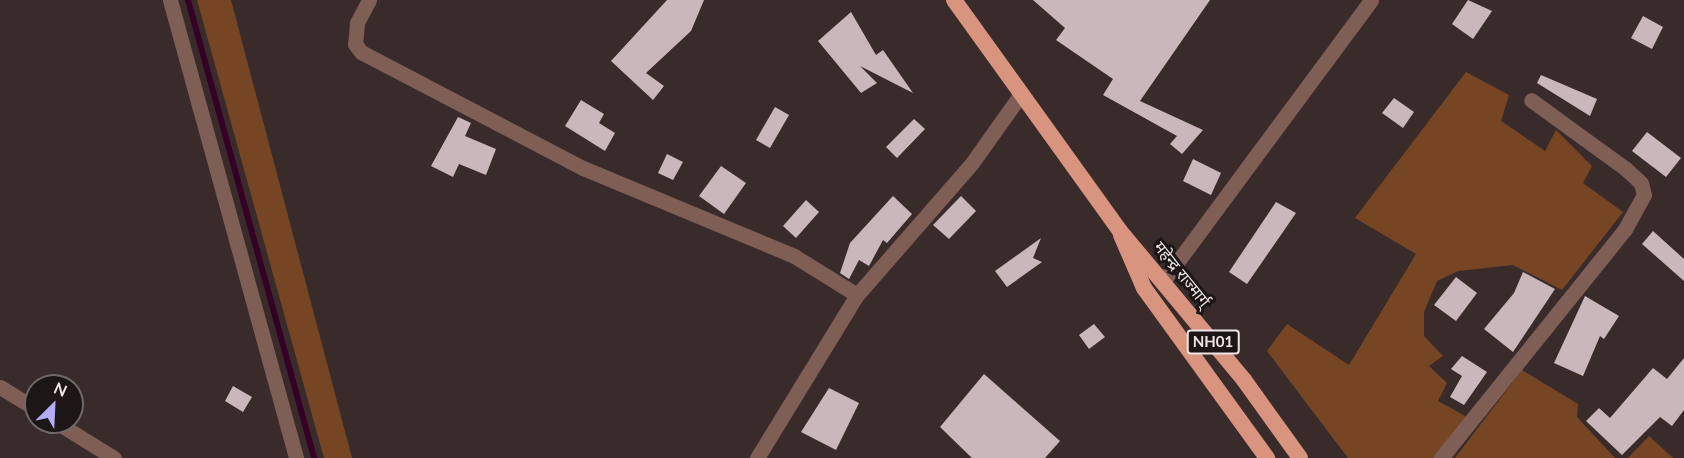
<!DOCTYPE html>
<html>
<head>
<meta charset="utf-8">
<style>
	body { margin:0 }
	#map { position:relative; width:1684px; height:458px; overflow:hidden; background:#3a2b2b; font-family:Lato,"Noto Sans Devanagari",sans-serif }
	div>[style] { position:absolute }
	.green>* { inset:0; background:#764624 }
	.stream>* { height:6px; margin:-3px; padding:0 3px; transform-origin:3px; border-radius:3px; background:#350026 }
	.building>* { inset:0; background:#c9b7bb }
	.minor>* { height:15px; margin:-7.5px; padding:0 7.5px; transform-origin:7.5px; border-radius:7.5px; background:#7e5e55 }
	.trunk>* { height:16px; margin:-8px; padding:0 8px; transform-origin:8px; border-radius:8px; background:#d99480 }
	span { translate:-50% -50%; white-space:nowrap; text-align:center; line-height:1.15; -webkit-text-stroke:6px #1c1616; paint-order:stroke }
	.shield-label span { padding:2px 4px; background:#1c1616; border:2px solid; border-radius:4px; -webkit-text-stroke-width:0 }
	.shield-label { font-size:15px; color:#eee4e4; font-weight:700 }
	.street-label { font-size:16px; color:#eee4e4 }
	.north { position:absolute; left:24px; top:374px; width:60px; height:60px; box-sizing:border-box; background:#1c1616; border:2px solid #706868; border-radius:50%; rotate:24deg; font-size:16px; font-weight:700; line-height:24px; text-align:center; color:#eee4e4 }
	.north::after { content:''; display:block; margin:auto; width:21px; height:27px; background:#b4acf9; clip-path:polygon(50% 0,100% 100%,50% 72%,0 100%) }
</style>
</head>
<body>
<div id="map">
	<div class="green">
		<i style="clip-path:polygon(197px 0,231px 0,352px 458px,324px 458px)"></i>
		<i style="clip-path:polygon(1466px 72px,1509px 95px,1501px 121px,1545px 151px,1556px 130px,1592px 166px,1583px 183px,1623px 212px,1562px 290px,1513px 265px,1458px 271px,1437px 281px,1424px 312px,1424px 336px,1443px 356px,1429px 366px,1447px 383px,1438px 401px,1467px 417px,1434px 458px,1348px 458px,1267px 351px,1287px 324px,1349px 365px,1416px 254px,1355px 218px)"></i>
		<i style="clip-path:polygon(1522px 370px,1578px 404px,1577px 417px,1615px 458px,1455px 458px)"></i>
		<i style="clip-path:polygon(1649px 436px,1673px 458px,1628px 458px)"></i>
	</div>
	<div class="stream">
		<i style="left:188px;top:0;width:475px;rotate:74.6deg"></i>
	</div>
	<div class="building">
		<i style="clip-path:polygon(667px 0,704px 0,691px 31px,646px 73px,664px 86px,653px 100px,611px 61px)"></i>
		<i style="clip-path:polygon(1033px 0,1210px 0,1140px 101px,1203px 130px,1182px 154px,1170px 144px,1177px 136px,1103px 95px,1113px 79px,1056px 40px,1065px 28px)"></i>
		<i style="clip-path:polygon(1468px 0,1492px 11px,1473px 39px,1452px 24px)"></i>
		<i style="clip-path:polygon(851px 12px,876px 55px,883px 50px,913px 93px,860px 66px,877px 83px,861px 93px,818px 41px)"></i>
		<i style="clip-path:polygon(1643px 16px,1663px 27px,1652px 49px,1631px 38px)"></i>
		<i style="clip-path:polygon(1541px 75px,1597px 99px,1590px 116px,1537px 83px)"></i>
		<i style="clip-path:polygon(1394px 98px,1414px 112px,1403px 128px,1382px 113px)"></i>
		<i style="clip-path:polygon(581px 100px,604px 114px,599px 123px,615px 133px,605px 151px,565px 126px)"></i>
		<i style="clip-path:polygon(775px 107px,789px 115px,770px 148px,756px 140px)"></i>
		<i style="clip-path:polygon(458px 117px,471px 123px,465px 136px,496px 149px,486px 175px,459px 164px,453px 177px,431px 166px)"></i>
		<i style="clip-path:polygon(914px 119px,925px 129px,897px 158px,886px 147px)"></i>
		<i style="clip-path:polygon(1647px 132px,1681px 158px,1666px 177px,1632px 151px)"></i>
		<i style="clip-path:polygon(667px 154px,683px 162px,673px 180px,658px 173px)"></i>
		<i style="clip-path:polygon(1193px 159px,1221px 173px,1211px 195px,1183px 181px)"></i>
		<i style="clip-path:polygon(721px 166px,746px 183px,724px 214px,699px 196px)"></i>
		<i style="clip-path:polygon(893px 196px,912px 214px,887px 243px,883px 240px,869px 266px,859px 260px,849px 279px,840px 273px,850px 243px)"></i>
		<i style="clip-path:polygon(961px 196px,976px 211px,949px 239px,933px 225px)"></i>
		<i style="clip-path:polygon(806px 200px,819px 212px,796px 238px,783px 226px)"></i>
		<i style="clip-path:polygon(1276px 202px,1296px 213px,1247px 284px,1229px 272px)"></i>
		<i style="clip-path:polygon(1653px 231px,1684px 259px,1684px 281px,1642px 244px)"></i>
		<i style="clip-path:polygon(1041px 238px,1033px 258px,1042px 262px,1007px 287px,995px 271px)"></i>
		<i style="clip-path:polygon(1523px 272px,1555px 289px,1513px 352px,1484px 329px,1514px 293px)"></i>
		<i style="clip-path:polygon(1456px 277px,1477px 293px,1456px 321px,1434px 305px)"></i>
		<i style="clip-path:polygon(1585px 296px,1619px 316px,1604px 339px,1600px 336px,1583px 376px,1554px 363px)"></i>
		<i style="clip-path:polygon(1094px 324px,1105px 337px,1089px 349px,1079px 335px)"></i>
		<i style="clip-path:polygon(1462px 356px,1487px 372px,1464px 405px,1450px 397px,1462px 376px,1451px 369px)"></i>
		<i style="clip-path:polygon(1684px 358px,1684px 410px,1672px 426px,1660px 417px,1622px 455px,1586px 421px,1599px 408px,1610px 418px,1653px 368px,1667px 379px)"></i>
		<i style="clip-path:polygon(984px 374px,1060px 441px,1045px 458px,972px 458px,940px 427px)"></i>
		<i style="clip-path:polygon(233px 386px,252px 397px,243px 412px,225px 401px)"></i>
		<i style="clip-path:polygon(829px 388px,859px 403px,836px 450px,801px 432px)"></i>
	</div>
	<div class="minor">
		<i style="left:170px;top:0;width:475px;rotate:74.6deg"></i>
		<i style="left:369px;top:0;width:26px;rotate:118deg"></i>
		<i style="left:357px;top:23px;width:21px;rotate:95deg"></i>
		<i style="left:355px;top:44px;width:10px;rotate:53deg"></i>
		<i style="left:361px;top:52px;width:250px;rotate:27.6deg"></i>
		<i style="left:583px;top:168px;width:229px;rotate:22.6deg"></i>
		<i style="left:794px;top:256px;width:74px;rotate:31.8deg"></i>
		<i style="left:1164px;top:280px;width:348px;rotate:-53.5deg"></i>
		<i style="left:0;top:387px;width:42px;rotate:31.4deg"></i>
		<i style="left:56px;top:422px;width:68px;rotate:31.8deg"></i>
		<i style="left:757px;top:458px;width:191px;rotate:-58.5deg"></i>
		<i style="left:857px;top:295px;width:175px;rotate:-48.9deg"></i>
		<i style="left:972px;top:163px;width:85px;rotate:-54.6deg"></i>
		<i style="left:1441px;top:458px;width:294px;rotate:-51.2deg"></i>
		<i style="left:1625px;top:229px;width:39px;rotate:-61deg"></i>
		<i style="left:1644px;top:195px;width:12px;rotate:-104deg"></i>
		<i style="left:1641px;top:183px;width:21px;rotate:-137deg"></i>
		<i style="left:1626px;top:169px;width:117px;rotate:-144deg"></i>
	</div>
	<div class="trunk">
		<i style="left:954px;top:0;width:284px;rotate:54.3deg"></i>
		<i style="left:1120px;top:231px;width:194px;rotate:50.2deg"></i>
		<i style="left:1244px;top:380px;width:96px;rotate:54.3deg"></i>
		<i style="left:1121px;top:235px;width:58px;rotate:66.5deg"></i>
		<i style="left:1144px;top:288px;width:210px;rotate:54.1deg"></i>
	</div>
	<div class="shield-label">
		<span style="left:1213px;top:342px">NH01</span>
	</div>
	<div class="street-label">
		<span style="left:1182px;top:274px;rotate:51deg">महेन्द्र राज्मार्ग्</span>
	</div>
	<div class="north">N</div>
</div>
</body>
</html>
